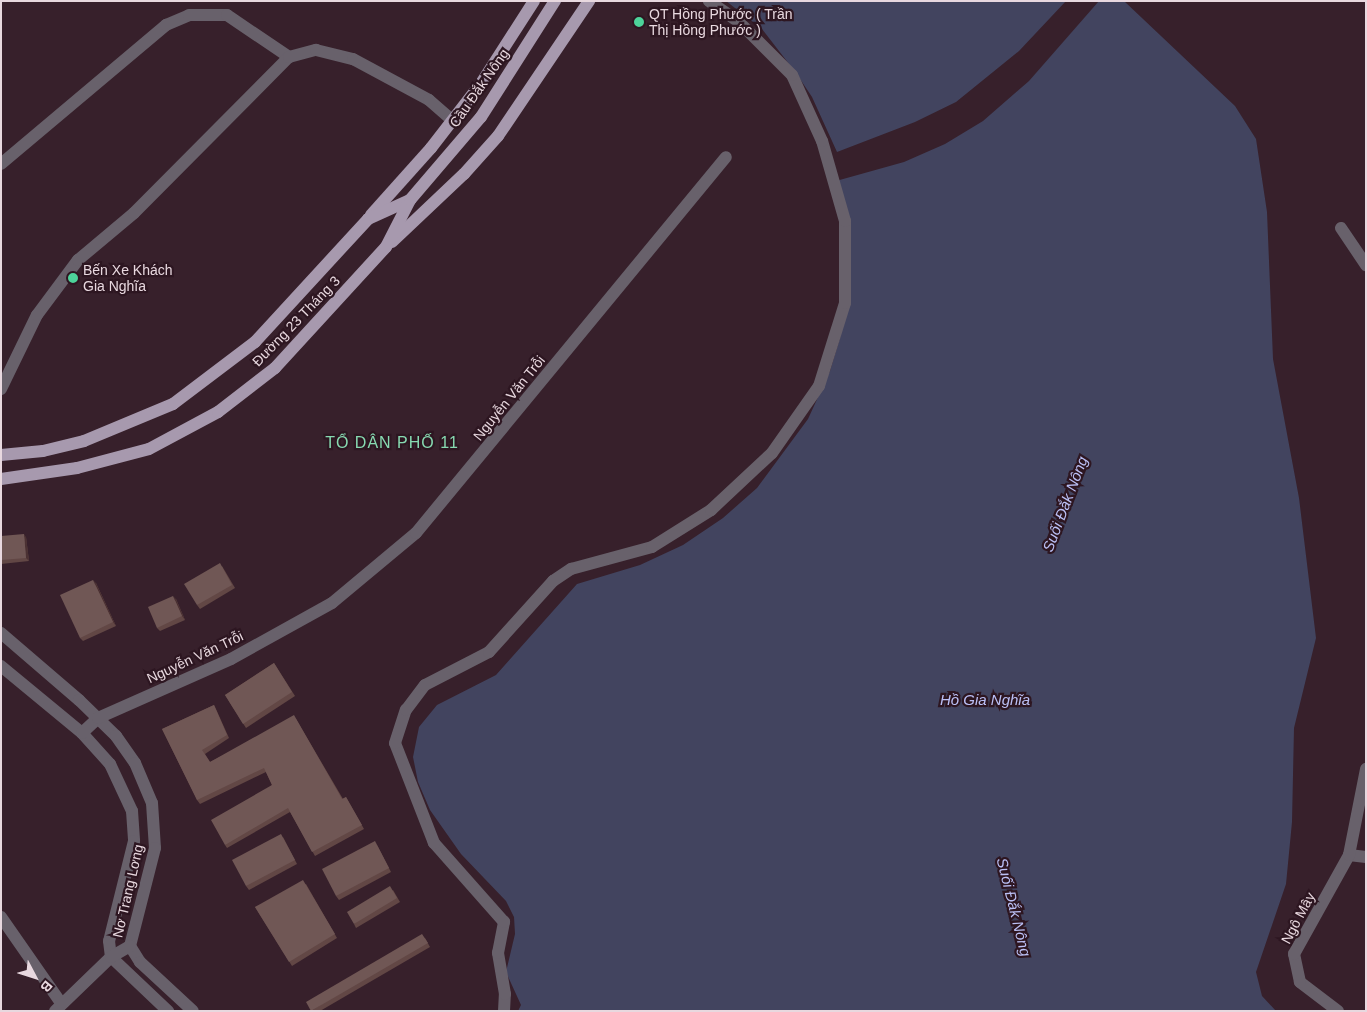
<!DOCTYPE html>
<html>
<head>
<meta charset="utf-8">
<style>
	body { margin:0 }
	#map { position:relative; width:1367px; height:1012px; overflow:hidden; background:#37202b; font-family:Helvetica,sans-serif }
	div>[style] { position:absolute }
	.water>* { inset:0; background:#42445f }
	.minor>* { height:12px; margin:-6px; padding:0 6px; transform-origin:6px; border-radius:6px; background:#68616b }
	.major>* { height:12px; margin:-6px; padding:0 6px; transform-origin:6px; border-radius:6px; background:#a799ae }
	.wall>* { inset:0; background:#624745 }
	.shaded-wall>* { inset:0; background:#4b3133 }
	.building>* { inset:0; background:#705755 }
	.dots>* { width:14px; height:14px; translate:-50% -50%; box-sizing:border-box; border:2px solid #2d1621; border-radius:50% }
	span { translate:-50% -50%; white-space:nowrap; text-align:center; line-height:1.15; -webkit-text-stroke:4.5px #2d1621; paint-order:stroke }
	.poi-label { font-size:14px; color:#e8d8df }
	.left { translate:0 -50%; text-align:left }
	.street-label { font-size:14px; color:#e8d8df }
	.water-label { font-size:15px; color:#bbc0f6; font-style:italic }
	.quarter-label { font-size:16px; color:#87dab1; letter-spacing:1px }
	.frame { position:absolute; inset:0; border:2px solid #e8d8df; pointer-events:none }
	.north { position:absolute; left:10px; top:952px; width:50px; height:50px; -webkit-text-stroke:4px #2d1621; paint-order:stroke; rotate:130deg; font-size:14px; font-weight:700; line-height:20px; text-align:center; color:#e8d8df }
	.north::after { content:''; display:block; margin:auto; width:18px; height:22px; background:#e8d8df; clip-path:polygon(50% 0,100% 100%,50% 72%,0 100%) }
</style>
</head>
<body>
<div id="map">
	<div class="water">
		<i style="clip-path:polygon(726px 1px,1066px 1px,1019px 51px,956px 102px,915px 122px,837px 152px,812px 97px,796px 73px,762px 29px)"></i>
		<i style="clip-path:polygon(1099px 1px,1124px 1px,1235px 106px,1256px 139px,1267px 212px,1273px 359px,1299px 498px,1316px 638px,1294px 728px,1292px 822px,1286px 884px,1256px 972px,1262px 996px,1276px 1011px,518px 1011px,521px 1005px,506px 972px,515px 934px,514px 917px,506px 901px,461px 854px,430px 810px,418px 782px,413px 757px,419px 727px,437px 705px,496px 675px,577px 584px,640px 565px,683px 545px,723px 518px,757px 488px,808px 419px,830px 371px,840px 338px,846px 293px,836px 181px,904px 162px,945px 144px,983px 121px,1029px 81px)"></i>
	</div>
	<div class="minor">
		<i style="left:1px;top:164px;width:216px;rotate:-40.1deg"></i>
		<i style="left:166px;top:25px;width:25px;rotate:-23deg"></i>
		<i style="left:189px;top:15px;width:38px"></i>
		<i style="left:227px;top:15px;width:75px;rotate:34.1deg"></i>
		<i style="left:1341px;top:228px;width:45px;rotate:56deg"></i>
		<i style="left:1px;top:389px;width:82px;rotate:-64.1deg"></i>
		<i style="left:37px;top:315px;width:69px;rotate:-53.3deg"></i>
		<i style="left:78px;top:260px;width:73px;rotate:-40deg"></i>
		<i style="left:134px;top:213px;width:220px;rotate:-45.2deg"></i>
		<i style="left:289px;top:57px;width:28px;rotate:-15deg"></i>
		<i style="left:316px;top:50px;width:38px;rotate:14deg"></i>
		<i style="left:353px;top:59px;width:86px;rotate:28.3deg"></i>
		<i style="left:429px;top:100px;width:30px;rotate:41deg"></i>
		<i style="left:1px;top:633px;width:103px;rotate:40.7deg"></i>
		<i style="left:79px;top:700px;width:52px;rotate:44.2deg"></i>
		<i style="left:116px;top:736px;width:33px;rotate:55deg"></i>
		<i style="left:135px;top:763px;width:43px;rotate:67deg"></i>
		<i style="left:152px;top:803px;width:45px;rotate:86.2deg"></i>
		<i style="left:155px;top:848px;width:101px;rotate:104.3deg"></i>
		<i style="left:130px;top:946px;width:19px;rotate:58deg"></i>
		<i style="left:140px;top:962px;width:72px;rotate:42.8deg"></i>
		<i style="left:1px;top:666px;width:105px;rotate:39.6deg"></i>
		<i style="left:82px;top:733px;width:42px;rotate:47.9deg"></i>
		<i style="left:110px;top:764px;width:52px;rotate:64.9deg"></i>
		<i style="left:132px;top:811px;width:30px;rotate:86deg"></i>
		<i style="left:134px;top:841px;width:103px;rotate:104deg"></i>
		<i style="left:109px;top:941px;width:16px;rotate:83deg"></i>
		<i style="left:111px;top:957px;width:79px;rotate:43.5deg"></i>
		<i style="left:82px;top:733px;width:22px;rotate:-43deg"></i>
		<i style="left:98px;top:718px;width:145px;rotate:-23.9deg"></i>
		<i style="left:231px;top:659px;width:115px;rotate:-29deg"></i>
		<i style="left:332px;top:603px;width:109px;rotate:-39.8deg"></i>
		<i style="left:416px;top:533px;width:487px;rotate:-50.5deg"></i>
		<i style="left:1349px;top:855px;width:17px;rotate:7deg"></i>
		<i style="left:1px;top:917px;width:105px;rotate:55.1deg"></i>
		<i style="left:55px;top:1011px;width:78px;rotate:-44deg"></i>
		<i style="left:111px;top:957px;width:22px;rotate:-30deg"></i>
		<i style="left:504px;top:1011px;width:17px;rotate:-87deg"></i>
		<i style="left:505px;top:994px;width:42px;rotate:-99.7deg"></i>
		<i style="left:498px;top:953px;width:32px;rotate:-79deg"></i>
		<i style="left:504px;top:922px;width:106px;rotate:-131.5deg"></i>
		<i style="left:434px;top:843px;width:107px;rotate:-111.3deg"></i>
		<i style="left:395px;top:743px;width:35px;rotate:-72deg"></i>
		<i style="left:406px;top:710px;width:31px;rotate:-53deg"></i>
		<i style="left:425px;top:685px;width:72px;rotate:-27.3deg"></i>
		<i style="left:489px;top:652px;width:96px;rotate:-48deg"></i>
		<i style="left:553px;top:581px;width:22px;rotate:-34deg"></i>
		<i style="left:571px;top:569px;width:84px;rotate:-15.2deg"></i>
		<i style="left:652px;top:547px;width:70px;rotate:-32.1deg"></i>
		<i style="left:711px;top:510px;width:83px;rotate:-43.1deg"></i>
		<i style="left:772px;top:453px;width:82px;rotate:-55deg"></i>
		<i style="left:819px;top:386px;width:87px;rotate:-72.6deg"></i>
		<i style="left:845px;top:303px;width:82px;rotate:-90deg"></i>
		<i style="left:845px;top:221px;width:83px;rotate:-106deg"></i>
		<i style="left:822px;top:141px;width:72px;rotate:-114.4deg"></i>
		<i style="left:792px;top:75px;width:75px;rotate:-135deg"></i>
		<i style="left:739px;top:22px;width:37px;rotate:-145deg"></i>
		<i style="left:1338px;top:1011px;width:48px;rotate:-142.7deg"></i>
		<i style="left:1300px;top:982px;width:29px;rotate:-102deg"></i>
		<i style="left:1294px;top:954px;width:113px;rotate:-60.9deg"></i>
		<i style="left:1349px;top:855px;width:88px;rotate:-78.8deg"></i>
	</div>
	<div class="major">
		<i style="left:371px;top:215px;width:90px;rotate:-48.2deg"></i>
		<i style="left:431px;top:148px;width:83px;rotate:-52.3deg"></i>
		<i style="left:482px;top:82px;width:96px;rotate:-57.3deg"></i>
		<i style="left:392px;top:242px;width:99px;rotate:-43.4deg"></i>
		<i style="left:464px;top:174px;width:51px;rotate:-48.2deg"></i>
		<i style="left:498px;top:136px;width:163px;rotate:-56deg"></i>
		<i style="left:1px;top:455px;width:42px;rotate:-5.4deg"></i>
		<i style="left:43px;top:451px;width:42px;rotate:-13.7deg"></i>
		<i style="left:84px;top:441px;width:96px;rotate:-22.6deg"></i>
		<i style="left:173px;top:404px;width:103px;rotate:-37.1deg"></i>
		<i style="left:255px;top:342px;width:167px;rotate:-47.4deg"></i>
		<i style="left:368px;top:219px;width:46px;rotate:-24.3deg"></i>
		<i style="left:1px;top:479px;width:77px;rotate:-8.2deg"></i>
		<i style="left:77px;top:468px;width:74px;rotate:-14.8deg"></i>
		<i style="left:149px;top:449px;width:78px;rotate:-28.2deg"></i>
		<i style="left:218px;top:412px;width:72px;rotate:-37.7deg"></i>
		<i style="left:275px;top:368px;width:164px;rotate:-47.5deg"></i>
		<i style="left:386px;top:247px;width:53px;rotate:-62.9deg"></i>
		<i style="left:410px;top:200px;width:109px;rotate:-49.5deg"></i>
		<i style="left:481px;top:117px;width:138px;rotate:-57.5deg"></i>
	</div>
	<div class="wall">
		<i style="clip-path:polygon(1px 536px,26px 537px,29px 561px,1px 564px)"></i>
		<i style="clip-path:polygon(222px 566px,235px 588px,200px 609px,197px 605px)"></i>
		<i style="clip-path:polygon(96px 583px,116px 626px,83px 641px,80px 638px)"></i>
		<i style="clip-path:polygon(176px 599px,185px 620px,160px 631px,157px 628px)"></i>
		<i style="clip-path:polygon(274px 663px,295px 696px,246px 728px,225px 695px)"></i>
		<i style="clip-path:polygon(214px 705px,216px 709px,229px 738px,205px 754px,210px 762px,296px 719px,343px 799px,346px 797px,364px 829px,315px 856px,290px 812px,227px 848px,225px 845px,272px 785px,266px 772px,200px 804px,197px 800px,162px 729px)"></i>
		<i style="clip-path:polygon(283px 837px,297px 864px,249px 890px,246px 886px)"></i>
		<i style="clip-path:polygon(377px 845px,391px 872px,339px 900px,336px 896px)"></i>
		<i style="clip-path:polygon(306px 884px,337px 938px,292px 966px,255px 907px)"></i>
		<i style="clip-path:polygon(393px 890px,400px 902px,356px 928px,354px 924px)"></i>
		<i style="clip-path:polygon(425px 938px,430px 947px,320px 1011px,311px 1011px)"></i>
	</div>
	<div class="shaded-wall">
		<i style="clip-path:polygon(24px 534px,26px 537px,29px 561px,26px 558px)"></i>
		<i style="clip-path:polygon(93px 580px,96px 583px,116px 626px,113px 622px)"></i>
		<i style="clip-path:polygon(173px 596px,176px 599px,185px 620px,182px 616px)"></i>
	</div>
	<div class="building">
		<i style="clip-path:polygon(24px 534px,26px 558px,1px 560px,1px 536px)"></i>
		<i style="clip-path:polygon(220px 563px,232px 585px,197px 605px,184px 584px)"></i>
		<i style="clip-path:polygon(93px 580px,113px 622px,80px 638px,60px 595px)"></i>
		<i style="clip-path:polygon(173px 596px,182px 616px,157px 628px,148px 607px)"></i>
		<i style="clip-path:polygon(274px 663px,292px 692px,243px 724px,225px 695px)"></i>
		<i style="clip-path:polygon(214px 705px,227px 735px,202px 750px,210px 762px,294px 715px,342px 799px,346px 797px,362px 825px,312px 852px,288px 808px,225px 845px,211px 820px,272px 785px,264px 768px,197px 800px,162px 729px)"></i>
		<i style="clip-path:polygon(281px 834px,295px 860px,246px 886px,232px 860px)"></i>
		<i style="clip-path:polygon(375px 841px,389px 868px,336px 896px,322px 869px)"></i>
		<i style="clip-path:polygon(303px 880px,335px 934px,289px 962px,255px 907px)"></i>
		<i style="clip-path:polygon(390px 886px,397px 898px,354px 924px,347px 912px)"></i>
		<i style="clip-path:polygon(422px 934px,428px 943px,311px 1011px,306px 1002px)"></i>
	</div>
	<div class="dots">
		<i style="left:639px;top:22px;background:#4dd39a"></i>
		<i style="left:73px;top:278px;background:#4dd39a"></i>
	</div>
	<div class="poi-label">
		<span class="left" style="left:649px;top:22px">QT Hồng Phước ( Trần<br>Thị Hồng Phước )</span>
		<span class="left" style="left:83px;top:278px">Bến Xe Khách<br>Gia Nghĩa</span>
	</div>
	<div class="street-label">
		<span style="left:479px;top:88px;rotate:-55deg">Cầu Đắk Nông</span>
		<span style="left:296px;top:321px;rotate:-46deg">Đường 23 Tháng 3</span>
		<span style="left:509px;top:398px;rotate:-51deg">Nguyễn Văn Trỗi</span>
		<span style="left:195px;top:657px;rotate:-25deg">Nguyễn Văn Trỗi</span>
		<span style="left:128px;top:891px;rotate:-77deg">Nơ Trang Lơng</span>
		<span style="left:1298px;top:918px;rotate:-62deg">Ngô Mây</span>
	</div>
	<div class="water-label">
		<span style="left:1065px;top:504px;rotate:-69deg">Suối Đắk Nông</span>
		<span style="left:985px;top:700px">Hồ Gia Nghĩa</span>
		<span style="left:1014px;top:907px;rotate:76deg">Suối Đắk Nông</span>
	</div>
	<div class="quarter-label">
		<span style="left:392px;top:443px">TỔ DÂN PHỐ 11</span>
	</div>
	<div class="frame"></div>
	<div class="north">B</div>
</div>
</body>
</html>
